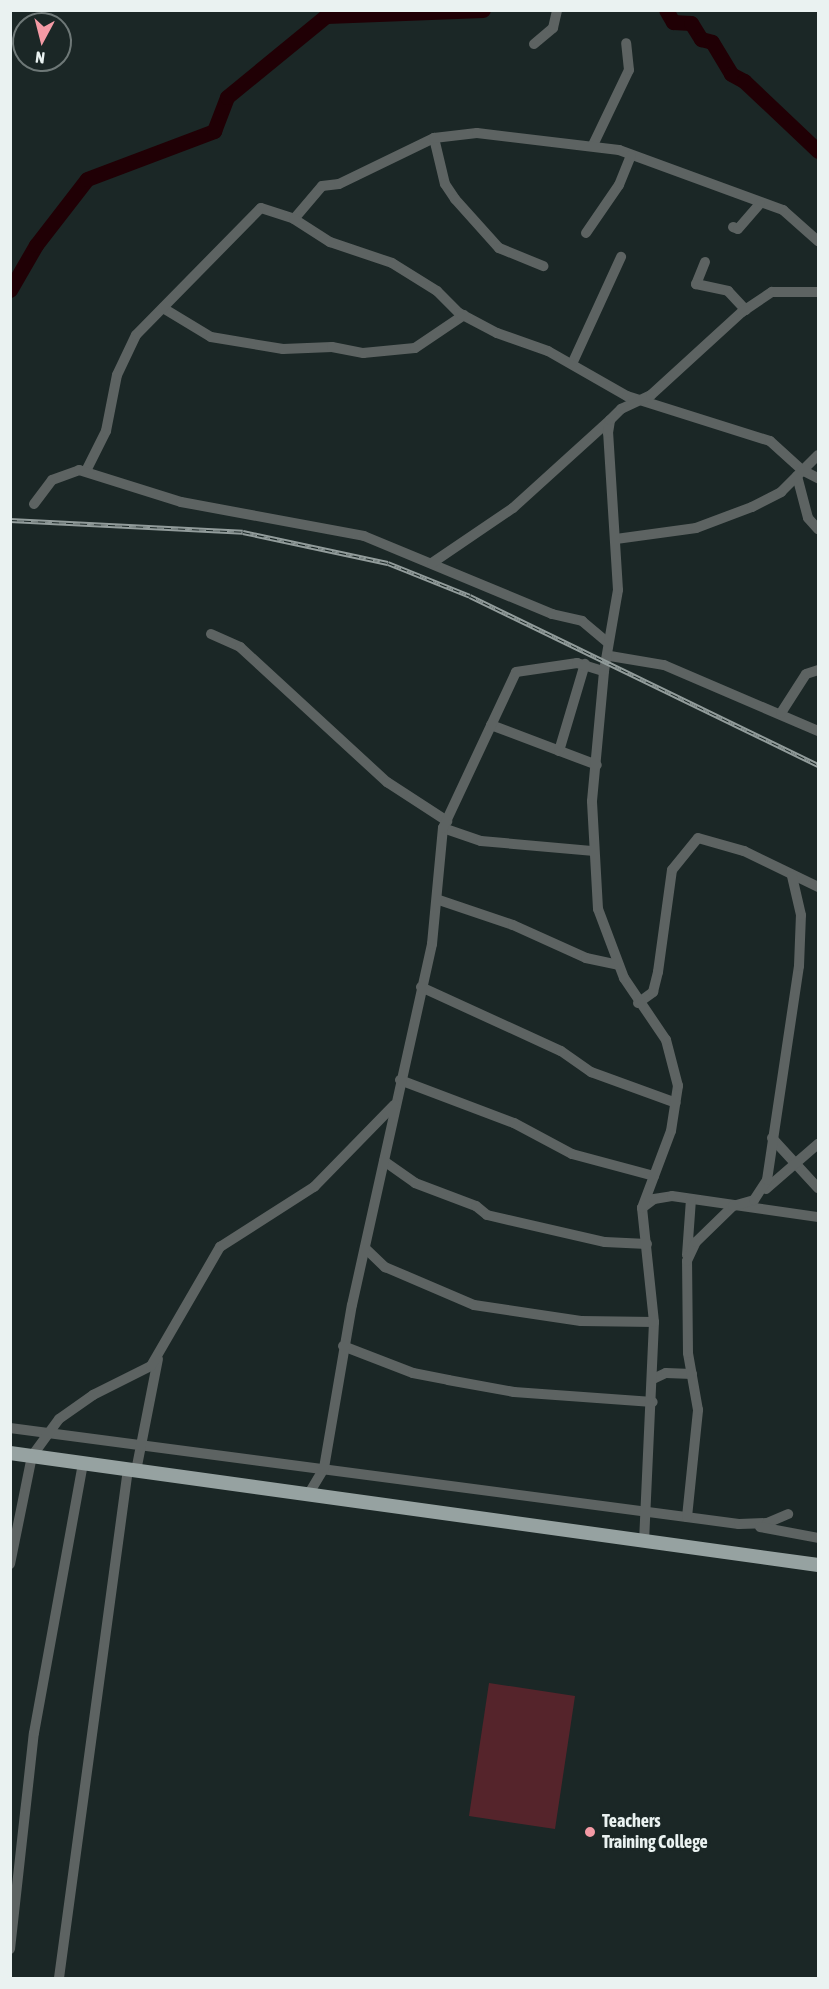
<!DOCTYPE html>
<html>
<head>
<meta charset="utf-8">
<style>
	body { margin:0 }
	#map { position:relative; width:829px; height:1989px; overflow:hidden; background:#1b2726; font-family:"Asap Condensed",sans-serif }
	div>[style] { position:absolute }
	.green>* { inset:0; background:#55242b }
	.river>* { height:15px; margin:-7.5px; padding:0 7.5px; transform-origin:7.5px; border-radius:7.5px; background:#200005 }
	.minor>* { height:10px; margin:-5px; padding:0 5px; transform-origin:5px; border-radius:5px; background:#5d6362 }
	.major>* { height:14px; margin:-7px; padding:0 7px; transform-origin:7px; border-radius:7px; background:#96a2a1 }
	.rail>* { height:4.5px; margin-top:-2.25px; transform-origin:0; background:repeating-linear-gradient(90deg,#1b2726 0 7px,#929c9b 0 14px); box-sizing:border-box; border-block:2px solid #929c9b }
	.dots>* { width:16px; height:16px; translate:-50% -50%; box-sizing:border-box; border:3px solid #1b2726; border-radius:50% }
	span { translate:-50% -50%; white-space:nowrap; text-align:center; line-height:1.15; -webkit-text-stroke:6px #1b2726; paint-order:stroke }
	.poi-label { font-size:18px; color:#eaf2f1; font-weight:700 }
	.left { translate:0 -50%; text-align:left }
	.frame { position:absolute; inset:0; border:12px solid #eaf2f1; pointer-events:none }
	.north { position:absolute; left:12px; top:12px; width:60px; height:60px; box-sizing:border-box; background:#1b2726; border:2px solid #6e7877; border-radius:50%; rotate:187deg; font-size:16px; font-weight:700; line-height:24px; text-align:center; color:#eaf2f1 }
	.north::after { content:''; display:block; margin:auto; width:21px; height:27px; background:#f49aa5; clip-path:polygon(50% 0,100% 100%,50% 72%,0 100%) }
</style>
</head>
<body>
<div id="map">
	<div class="green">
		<i style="clip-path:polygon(489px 1683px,575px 1696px,555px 1829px,469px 1816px)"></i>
	</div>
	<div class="river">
		<i style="left:666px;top:10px;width:14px;rotate:60deg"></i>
		<i style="left:673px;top:22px;width:18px;rotate:3deg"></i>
		<i style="left:691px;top:23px;width:19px;rotate:58deg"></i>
		<i style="left:701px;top:39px;width:11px;rotate:15deg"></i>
		<i style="left:712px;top:42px;width:37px;rotate:59deg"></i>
		<i style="left:731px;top:74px;width:15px;rotate:28deg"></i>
		<i style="left:744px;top:81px;width:102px;rotate:43.4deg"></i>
		<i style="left:10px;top:290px;width:52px;rotate:-60deg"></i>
		<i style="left:36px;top:245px;width:83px;rotate:-52.3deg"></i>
		<i style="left:87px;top:179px;width:136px;rotate:-20.7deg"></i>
		<i style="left:214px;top:131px;width:36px;rotate:-69deg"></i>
		<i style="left:227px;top:97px;width:128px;rotate:-39.3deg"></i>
		<i style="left:326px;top:16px;width:157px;rotate:-2.2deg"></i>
	</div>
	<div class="minor">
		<i style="left:534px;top:44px;width:25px;rotate:-40deg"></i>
		<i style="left:553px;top:28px;width:18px;rotate:-77deg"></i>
		<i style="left:434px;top:138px;width:47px;rotate:76.6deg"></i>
		<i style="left:445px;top:184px;width:18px;rotate:56deg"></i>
		<i style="left:455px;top:199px;width:66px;rotate:48.1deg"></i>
		<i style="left:499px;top:248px;width:48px;rotate:22.2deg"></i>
		<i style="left:593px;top:145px;width:83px;rotate:-64.4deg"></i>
		<i style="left:629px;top:70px;width:27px;rotate:-96deg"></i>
		<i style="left:294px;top:219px;width:43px;rotate:-49.7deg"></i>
		<i style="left:322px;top:186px;width:17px;rotate:-7deg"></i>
		<i style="left:339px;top:184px;width:106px;rotate:-25.8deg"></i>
		<i style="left:434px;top:138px;width:43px;rotate:-6.6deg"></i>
		<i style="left:477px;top:133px;width:143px;rotate:6.8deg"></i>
		<i style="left:619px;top:150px;width:175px;rotate:20.1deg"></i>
		<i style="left:783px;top:210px;width:47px;rotate:41.5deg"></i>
		<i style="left:733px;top:227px;width:5px;rotate:22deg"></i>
		<i style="left:738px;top:229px;width:33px;rotate:-49deg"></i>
		<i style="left:586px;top:233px;width:58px;rotate:-55.5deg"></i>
		<i style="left:619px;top:185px;width:32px;rotate:-68deg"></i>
		<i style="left:705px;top:262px;width:24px;rotate:112deg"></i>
		<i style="left:696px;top:284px;width:33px;rotate:12deg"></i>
		<i style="left:728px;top:291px;width:26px;rotate:47deg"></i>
		<i style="left:163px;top:308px;width:56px;rotate:31.1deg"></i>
		<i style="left:211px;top:337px;width:73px;rotate:9.5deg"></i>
		<i style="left:283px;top:349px;width:49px;rotate:-2.3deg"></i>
		<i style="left:332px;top:347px;width:32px;rotate:11deg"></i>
		<i style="left:363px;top:353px;width:52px;rotate:-5.5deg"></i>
		<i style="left:415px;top:348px;width:59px;rotate:-34deg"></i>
		<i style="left:572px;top:364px;width:118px;rotate:-65.4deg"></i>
		<i style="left:86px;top:471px;width:45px;rotate:-63.4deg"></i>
		<i style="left:106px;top:431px;width:57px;rotate:-78.9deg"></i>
		<i style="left:117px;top:375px;width:44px;rotate:-64.6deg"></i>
		<i style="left:136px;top:335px;width:178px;rotate:-45.5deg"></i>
		<i style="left:261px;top:208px;width:35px;rotate:18deg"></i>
		<i style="left:294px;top:219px;width:43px;rotate:32.6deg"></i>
		<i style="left:330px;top:242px;width:65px;rotate:18.7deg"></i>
		<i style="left:392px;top:263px;width:53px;rotate:31.9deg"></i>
		<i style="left:437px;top:291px;width:31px;rotate:45deg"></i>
		<i style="left:459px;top:313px;width:43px;rotate:27.8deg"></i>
		<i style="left:497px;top:333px;width:54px;rotate:19.4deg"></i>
		<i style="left:548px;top:351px;width:91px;rotate:29.7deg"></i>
		<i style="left:627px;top:396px;width:150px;rotate:17.5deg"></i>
		<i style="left:770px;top:441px;width:43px;rotate:42.2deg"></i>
		<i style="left:802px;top:470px;width:18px;rotate:27deg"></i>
		<i style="left:797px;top:476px;width:43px;rotate:75.3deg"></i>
		<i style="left:808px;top:518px;width:15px;rotate:48deg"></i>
		<i style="left:34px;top:504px;width:30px;rotate:-53deg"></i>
		<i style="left:52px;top:480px;width:29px;rotate:-20deg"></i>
		<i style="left:79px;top:470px;width:107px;rotate:17.4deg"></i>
		<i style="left:181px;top:502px;width:186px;rotate:10.5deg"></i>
		<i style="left:364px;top:536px;width:204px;rotate:22.5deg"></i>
		<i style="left:552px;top:614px;width:31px;rotate:13deg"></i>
		<i style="left:582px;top:621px;width:33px;rotate:40deg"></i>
		<i style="left:616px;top:539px;width:81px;rotate:-7.8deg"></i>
		<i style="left:696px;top:528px;width:60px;rotate:-20.6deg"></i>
		<i style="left:752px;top:507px;width:33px;rotate:-27deg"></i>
		<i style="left:781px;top:492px;width:52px;rotate:-45deg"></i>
		<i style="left:432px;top:563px;width:98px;rotate:-34.2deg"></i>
		<i style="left:513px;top:508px;width:131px;rotate:-42.2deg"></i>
		<i style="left:211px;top:634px;width:32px;rotate:24deg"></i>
		<i style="left:240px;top:647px;width:200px;rotate:42.6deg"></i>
		<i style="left:387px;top:782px;width:72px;rotate:33deg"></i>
		<i style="left:610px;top:656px;width:55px;rotate:9.5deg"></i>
		<i style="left:664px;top:665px;width:168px;rotate:23.2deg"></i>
		<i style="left:781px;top:713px;width:46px;rotate:-57.3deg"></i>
		<i style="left:806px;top:674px;width:13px;rotate:-18deg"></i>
		<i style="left:491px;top:725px;width:113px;rotate:20.7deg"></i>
		<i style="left:559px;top:751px;width:91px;rotate:-73.4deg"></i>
		<i style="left:443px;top:828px;width:40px;rotate:18.9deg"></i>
		<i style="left:481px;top:841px;width:111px;rotate:5.1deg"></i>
		<i style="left:439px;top:900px;width:78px;rotate:18.7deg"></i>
		<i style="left:513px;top:925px;width:80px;rotate:24.3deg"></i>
		<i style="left:586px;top:958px;width:33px;rotate:12deg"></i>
		<i style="left:421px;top:987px;width:154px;rotate:24.6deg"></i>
		<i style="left:561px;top:1051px;width:37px;rotate:35deg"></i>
		<i style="left:591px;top:1072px;width:90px;rotate:20deg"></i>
		<i style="left:638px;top:1003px;width:19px;rotate:-36deg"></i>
		<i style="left:653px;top:992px;width:21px;rotate:-76deg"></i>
		<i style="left:658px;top:972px;width:103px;rotate:-82.2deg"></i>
		<i style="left:672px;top:870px;width:41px;rotate:-50.9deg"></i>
		<i style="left:698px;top:838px;width:48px;rotate:15.8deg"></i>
		<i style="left:744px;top:851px;width:82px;rotate:25.9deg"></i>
		<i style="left:400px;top:1080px;width:122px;rotate:20.7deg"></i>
		<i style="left:514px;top:1123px;width:66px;rotate:28.1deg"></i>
		<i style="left:572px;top:1154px;width:85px;rotate:15deg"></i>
		<i style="left:772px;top:1138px;width:68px;rotate:47.4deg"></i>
		<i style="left:384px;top:1161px;width:38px;rotate:35deg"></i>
		<i style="left:415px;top:1183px;width:65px;rotate:20.7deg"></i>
		<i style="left:476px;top:1206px;width:14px;rotate:39deg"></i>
		<i style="left:487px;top:1215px;width:121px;rotate:12.9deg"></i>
		<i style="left:605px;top:1242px;width:42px;rotate:2.7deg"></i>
		<i style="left:766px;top:1189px;width:69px;rotate:-40.9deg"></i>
		<i style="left:642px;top:1208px;width:15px;rotate:-37deg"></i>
		<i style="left:654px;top:1199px;width:18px;rotate:-9deg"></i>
		<i style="left:672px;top:1196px;width:148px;rotate:8.2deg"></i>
		<i style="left:365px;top:1248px;width:28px;rotate:44deg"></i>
		<i style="left:385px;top:1267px;width:97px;rotate:23.1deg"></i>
		<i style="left:474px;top:1305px;width:108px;rotate:8.5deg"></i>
		<i style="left:581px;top:1321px;width:73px;rotate:0.8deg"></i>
		<i style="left:687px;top:1255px;width:56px;rotate:-85.9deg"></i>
		<i style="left:343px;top:1346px;width:75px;rotate:21.1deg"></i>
		<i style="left:413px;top:1373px;width:36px;rotate:11deg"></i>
		<i style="left:448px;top:1380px;width:67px;rotate:10.3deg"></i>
		<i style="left:514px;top:1392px;width:139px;rotate:4.1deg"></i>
		<i style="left:653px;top:1379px;width:14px;rotate:-25deg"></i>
		<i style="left:666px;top:1373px;width:26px;rotate:2deg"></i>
		<i style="left:10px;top:1428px;width:735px;rotate:7.5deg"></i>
		<i style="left:739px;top:1524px;width:28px;rotate:-2deg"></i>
		<i style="left:767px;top:1523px;width:23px;rotate:-23deg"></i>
		<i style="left:136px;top:1471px;width:114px;rotate:-78.9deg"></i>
		<i style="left:308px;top:1495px;width:31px;rotate:-59deg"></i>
		<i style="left:324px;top:1468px;width:165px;rotate:-80.3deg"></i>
		<i style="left:352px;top:1305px;width:370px;rotate:-77.5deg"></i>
		<i style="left:432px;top:944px;width:117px;rotate:-84.6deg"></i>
		<i style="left:443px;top:828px;width:172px;rotate:-64.9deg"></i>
		<i style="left:516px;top:672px;width:62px;rotate:-8.4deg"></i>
		<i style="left:577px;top:663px;width:28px;rotate:17deg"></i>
		<i style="left:687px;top:1517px;width:108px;rotate:-84.1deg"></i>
		<i style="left:698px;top:1410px;width:58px;rotate:-100deg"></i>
		<i style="left:688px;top:1353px;width:92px;rotate:-90.6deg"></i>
		<i style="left:687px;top:1261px;width:21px;rotate:-65deg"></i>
		<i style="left:696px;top:1242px;width:52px;rotate:-44.2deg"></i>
		<i style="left:733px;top:1206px;width:22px;rotate:-16deg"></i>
		<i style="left:754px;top:1200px;width:24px;rotate:-57deg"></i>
		<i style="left:767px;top:1180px;width:216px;rotate:-81.5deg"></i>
		<i style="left:799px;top:966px;width:51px;rotate:-87.8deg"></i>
		<i style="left:801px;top:915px;width:40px;rotate:-103deg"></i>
		<i style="left:760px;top:1527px;width:59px;rotate:10.7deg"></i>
		<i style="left:644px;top:1542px;width:220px;rotate:-87.4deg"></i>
		<i style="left:654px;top:1322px;width:115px;rotate:-96deg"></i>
		<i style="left:642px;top:1208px;width:82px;rotate:-69.4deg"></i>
		<i style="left:671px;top:1131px;width:46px;rotate:-81.2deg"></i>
		<i style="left:678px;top:1086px;width:48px;rotate:-104.6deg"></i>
		<i style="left:666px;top:1040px;width:75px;rotate:-124.1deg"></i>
		<i style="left:624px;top:978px;width:74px;rotate:-110.6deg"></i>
		<i style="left:598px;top:909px;width:108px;rotate:-93.2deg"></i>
		<i style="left:592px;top:801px;width:131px;rotate:-84.7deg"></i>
		<i style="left:604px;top:671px;width:82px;rotate:-80.2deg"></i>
		<i style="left:618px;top:590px;width:157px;rotate:-93.6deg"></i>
		<i style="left:608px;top:433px;width:13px;rotate:-81deg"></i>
		<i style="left:610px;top:420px;width:16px;rotate:-45deg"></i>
		<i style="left:621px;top:409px;width:33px;rotate:-25deg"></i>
		<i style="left:651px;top:395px;width:123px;rotate:-42.4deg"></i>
		<i style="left:742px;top:312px;width:36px;rotate:-34deg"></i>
		<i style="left:772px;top:292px;width:46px"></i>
		<i style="left:10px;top:1564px;width:110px;rotate:-78.5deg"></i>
		<i style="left:32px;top:1456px;width:46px;rotate:-53.9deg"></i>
		<i style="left:59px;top:1419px;width:42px;rotate:-35.2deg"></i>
		<i style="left:93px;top:1395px;width:65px;rotate:-26.6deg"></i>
		<i style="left:151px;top:1366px;width:138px;rotate:-59.9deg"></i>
		<i style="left:220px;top:1247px;width:112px;rotate:-32.6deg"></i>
		<i style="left:314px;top:1187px;width:115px;rotate:-45.7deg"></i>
		<i style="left:10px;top:1949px;width:217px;rotate:-83.7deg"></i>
		<i style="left:34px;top:1733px;width:274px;rotate:-79.7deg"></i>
		<i style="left:59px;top:1978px;width:514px;rotate:-82.28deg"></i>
	</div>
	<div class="major">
		<i style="left:10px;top:1453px;width:816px;rotate:7.89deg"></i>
	</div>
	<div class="rail">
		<i style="left:10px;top:520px;width:233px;rotate:2.9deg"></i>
		<i style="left:243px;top:532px;width:148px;rotate:12.1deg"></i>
		<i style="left:388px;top:563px;width:88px;rotate:21.9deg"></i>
		<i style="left:470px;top:596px;width:387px;rotate:25.9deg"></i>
	</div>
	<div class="dots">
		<i style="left:590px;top:1832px;background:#f49aa5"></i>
	</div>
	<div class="poi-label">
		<span class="left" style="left:602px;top:1832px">Teachers<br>Training College</span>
	</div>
	<div class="frame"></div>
	<div class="north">N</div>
</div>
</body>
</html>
